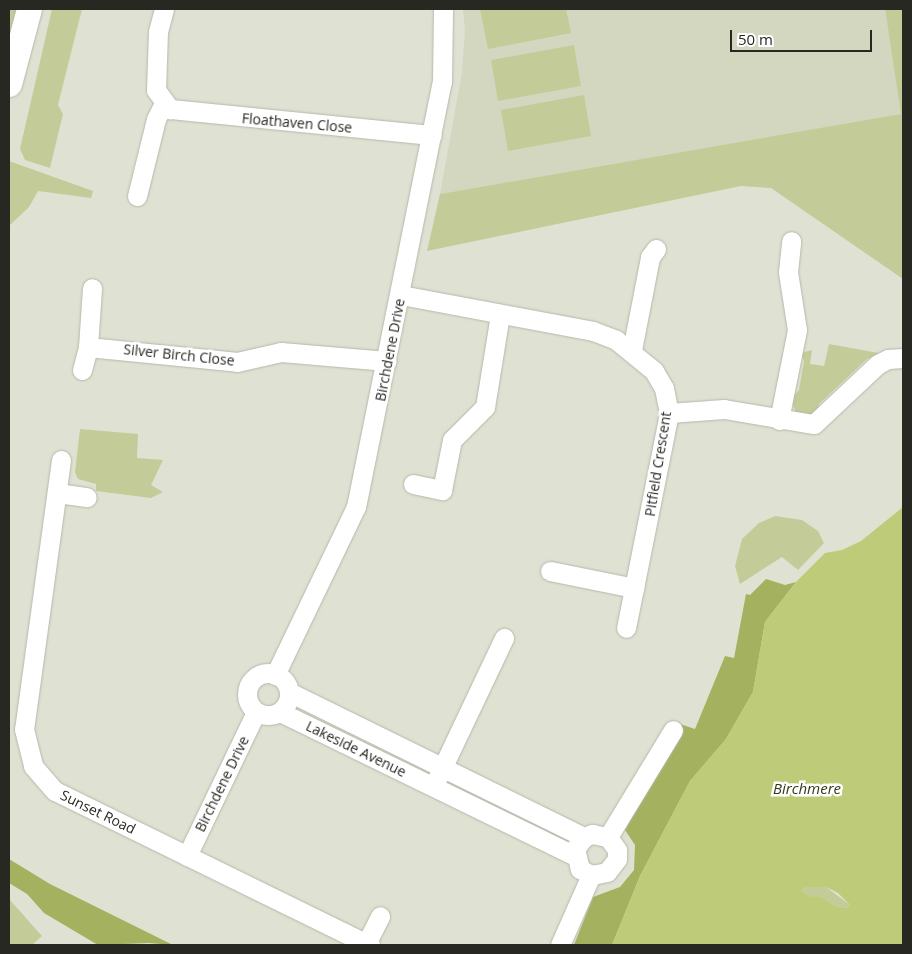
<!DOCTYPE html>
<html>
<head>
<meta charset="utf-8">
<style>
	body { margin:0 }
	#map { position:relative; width:912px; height:954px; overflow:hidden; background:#dfe2d2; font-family:"Open Sans",sans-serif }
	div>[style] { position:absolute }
	.built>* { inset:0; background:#d3d7c0 }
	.green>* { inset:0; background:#c3cc98 }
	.forest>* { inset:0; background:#a4b15f }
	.water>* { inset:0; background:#becb78 }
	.roads { filter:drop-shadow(0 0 1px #b5b8a9) drop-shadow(0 0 1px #b5b8a9) }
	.minor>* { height:19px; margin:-9.5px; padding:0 9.5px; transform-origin:9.5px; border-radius:9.5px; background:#fff }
	.minor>.ring { margin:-9.5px; padding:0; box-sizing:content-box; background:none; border:19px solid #fff; border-radius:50% }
	.major>* { height:25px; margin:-12.5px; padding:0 12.5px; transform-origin:12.5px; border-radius:12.5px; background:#fff }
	span { translate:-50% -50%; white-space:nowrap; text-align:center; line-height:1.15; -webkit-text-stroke:5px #fff; paint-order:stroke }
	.street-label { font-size:14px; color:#272822 }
	.water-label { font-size:15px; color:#343916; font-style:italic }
	.frame { position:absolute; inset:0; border:10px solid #272822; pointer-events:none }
	.scale { position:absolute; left:730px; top:30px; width:142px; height:22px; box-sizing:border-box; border:2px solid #272822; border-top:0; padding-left:6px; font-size:15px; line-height:18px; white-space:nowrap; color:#272822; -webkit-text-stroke:4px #fff; paint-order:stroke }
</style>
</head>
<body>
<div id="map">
	<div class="built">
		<i style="clip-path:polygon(463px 9px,885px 9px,902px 114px,440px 194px,462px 72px,465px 30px)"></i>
	</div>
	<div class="green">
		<i style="clip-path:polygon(9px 9px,18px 9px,9px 45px)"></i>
		<i style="clip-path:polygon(52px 9px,82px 9px,58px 105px,63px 114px,50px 168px,25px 160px,20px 149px)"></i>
		<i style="clip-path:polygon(480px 9px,566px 9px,571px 33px,488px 49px)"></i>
		<i style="clip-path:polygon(885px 9px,903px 9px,903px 279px,771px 188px,741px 186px,427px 251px,440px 194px,901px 114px)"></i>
		<i style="clip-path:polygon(574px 45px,581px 86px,498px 101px,491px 60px)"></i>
		<i style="clip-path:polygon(584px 95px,591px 136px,508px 151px,501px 110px)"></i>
		<i style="clip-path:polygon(9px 161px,93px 191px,91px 198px,38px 191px,29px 207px,9px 226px)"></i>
		<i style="clip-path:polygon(829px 344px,884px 354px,873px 359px,868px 358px,818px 405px,820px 408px,817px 416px,796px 413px,791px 399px,799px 390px,804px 361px,801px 353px,812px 350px,810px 364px,824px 366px)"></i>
		<i style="clip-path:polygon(80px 429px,138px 434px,137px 458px,163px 460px,151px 485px,163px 492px,151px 498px,96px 491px,96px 484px,78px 479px,75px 472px)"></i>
		<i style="clip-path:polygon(775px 516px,802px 520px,818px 531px,824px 543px,798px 570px,782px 557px,740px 584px,735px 566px,742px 539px,759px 523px)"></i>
		<i style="clip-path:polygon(805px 887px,826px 887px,850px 905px,847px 908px,835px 906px,822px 897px,812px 897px,802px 891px)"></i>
		<i style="clip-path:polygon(9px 899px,42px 936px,32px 945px,9px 945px)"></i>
	</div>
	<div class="forest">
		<i style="clip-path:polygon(766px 579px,785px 585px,796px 582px,765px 622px,753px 692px,726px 739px,690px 781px,640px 876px,612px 945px,574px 945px,593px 897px,620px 887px,634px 870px,635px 845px,625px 830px,680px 724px,695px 729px,725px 656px,734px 658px,746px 594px,750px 595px)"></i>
		<i style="clip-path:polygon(9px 859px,50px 884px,173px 945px,149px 943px,98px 945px,44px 913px,27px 894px,9px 883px)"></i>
	</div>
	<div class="water">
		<i style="clip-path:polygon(evenodd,903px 507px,903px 945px,612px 945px,640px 876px,690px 781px,726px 739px,753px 692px,765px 622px,796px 582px,825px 553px,842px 550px,861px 541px,903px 507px,805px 887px,826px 887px,838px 893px,850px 905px,847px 908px,835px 906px,822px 897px,812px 897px,802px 891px,805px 887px)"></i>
	</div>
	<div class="roads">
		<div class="minor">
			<i style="left:164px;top:9px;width:23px;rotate:105deg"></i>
			<i style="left:158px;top:31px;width:59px;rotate:91.9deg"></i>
			<i style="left:156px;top:90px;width:24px;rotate:54deg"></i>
			<i style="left:170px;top:109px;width:263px;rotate:5.7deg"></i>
			<i style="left:137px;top:196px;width:79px;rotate:-76.1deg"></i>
			<i style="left:156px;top:119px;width:16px;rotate:-63deg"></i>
			<i style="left:401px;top:295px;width:195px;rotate:10.6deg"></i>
			<i style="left:593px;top:331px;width:25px;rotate:21deg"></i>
			<i style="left:616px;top:340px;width:49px;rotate:39.2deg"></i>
			<i style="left:654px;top:371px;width:20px;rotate:60deg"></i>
			<i style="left:664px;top:388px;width:25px;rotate:79deg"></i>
			<i style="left:669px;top:413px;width:219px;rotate:101.3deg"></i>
			<i style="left:88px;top:347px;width:59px;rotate:-86.1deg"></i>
			<i style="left:632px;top:350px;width:95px;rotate:-79deg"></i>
			<i style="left:650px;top:257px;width:10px;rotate:-53deg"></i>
			<i style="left:82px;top:370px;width:24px;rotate:-75deg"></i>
			<i style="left:88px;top:347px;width:150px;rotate:5.7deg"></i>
			<i style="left:237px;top:362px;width:45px;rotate:-12.8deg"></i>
			<i style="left:281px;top:352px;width:106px;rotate:4.9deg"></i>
			<i style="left:669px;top:413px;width:55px;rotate:-4.2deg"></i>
			<i style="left:724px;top:409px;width:91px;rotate:9.5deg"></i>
			<i style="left:814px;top:424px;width:88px;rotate:-43.2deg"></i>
			<i style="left:878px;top:364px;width:11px;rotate:-27deg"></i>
			<i style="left:888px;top:359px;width:15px;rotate:-4deg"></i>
			<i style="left:779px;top:420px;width:92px;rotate:-78.7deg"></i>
			<i style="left:797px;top:330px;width:59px;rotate:-98.8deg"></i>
			<i style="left:788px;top:272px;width:31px;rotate:-84deg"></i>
			<i style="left:61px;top:460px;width:272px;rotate:97.8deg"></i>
			<i style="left:24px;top:729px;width:38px;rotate:76deg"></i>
			<i style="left:33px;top:766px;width:33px;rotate:49deg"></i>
			<i style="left:55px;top:791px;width:351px;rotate:26.1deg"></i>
			<i style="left:413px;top:484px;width:30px;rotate:12deg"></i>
			<i style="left:442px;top:490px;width:51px;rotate:-78.7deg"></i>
			<i style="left:452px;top:440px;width:47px;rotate:-45deg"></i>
			<i style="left:485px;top:407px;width:94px;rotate:-80.8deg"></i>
			<i style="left:57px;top:493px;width:30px;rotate:8deg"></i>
			<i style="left:550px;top:571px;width:86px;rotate:11.4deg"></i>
			<i class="ring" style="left:247px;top:673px;width:23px;height:23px"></i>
			<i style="left:275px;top:675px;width:187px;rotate:-64.3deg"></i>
			<i style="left:356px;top:507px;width:434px;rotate:-78.6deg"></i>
			<i style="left:442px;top:82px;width:73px;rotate:-89.2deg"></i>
			<i style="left:289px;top:692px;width:329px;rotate:26.2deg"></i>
			<i style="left:584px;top:837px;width:9px;rotate:-21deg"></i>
			<i style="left:592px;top:834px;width:16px;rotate:11deg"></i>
			<i style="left:608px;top:837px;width:16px;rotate:55deg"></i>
			<i style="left:617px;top:850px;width:9px;rotate:90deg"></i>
			<i style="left:617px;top:859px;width:16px;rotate:128deg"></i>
			<i style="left:607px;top:872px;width:16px;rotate:169deg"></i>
			<i style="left:591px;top:875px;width:13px;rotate:-151deg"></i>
			<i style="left:580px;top:869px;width:21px;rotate:-104deg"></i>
			<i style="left:575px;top:849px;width:15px;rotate:-53deg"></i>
			<i style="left:280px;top:712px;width:328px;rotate:26deg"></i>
			<i style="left:438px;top:777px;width:154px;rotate:-64.6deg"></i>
			<i style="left:608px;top:837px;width:125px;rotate:-58.7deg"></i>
			<i style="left:187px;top:856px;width:160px;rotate:-64.4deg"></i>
			<i style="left:366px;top:944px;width:31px;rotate:-63deg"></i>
			<i style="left:560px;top:945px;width:77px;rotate:-66.1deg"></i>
		</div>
		<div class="major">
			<i style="left:9px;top:84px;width:78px;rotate:-75.1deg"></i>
		</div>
	</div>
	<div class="street-label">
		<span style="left:297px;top:123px;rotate:5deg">Floathaven Close</span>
		<span style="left:390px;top:350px;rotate:-79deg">Birchdene Drive</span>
		<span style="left:179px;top:355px;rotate:6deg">Silver Birch Close</span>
		<span style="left:658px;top:464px;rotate:-81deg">Pitfield Crescent</span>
		<span style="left:356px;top:749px;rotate:26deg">Lakeside Avenue</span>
		<span style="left:222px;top:784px;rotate:-64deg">Birchdene Drive</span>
		<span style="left:98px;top:812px;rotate:26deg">Sunset Road</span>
	</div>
	<div class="water-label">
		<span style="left:807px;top:789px">Birchmere</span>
	</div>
	<div class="frame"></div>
	<div class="scale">50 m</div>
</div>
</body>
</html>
